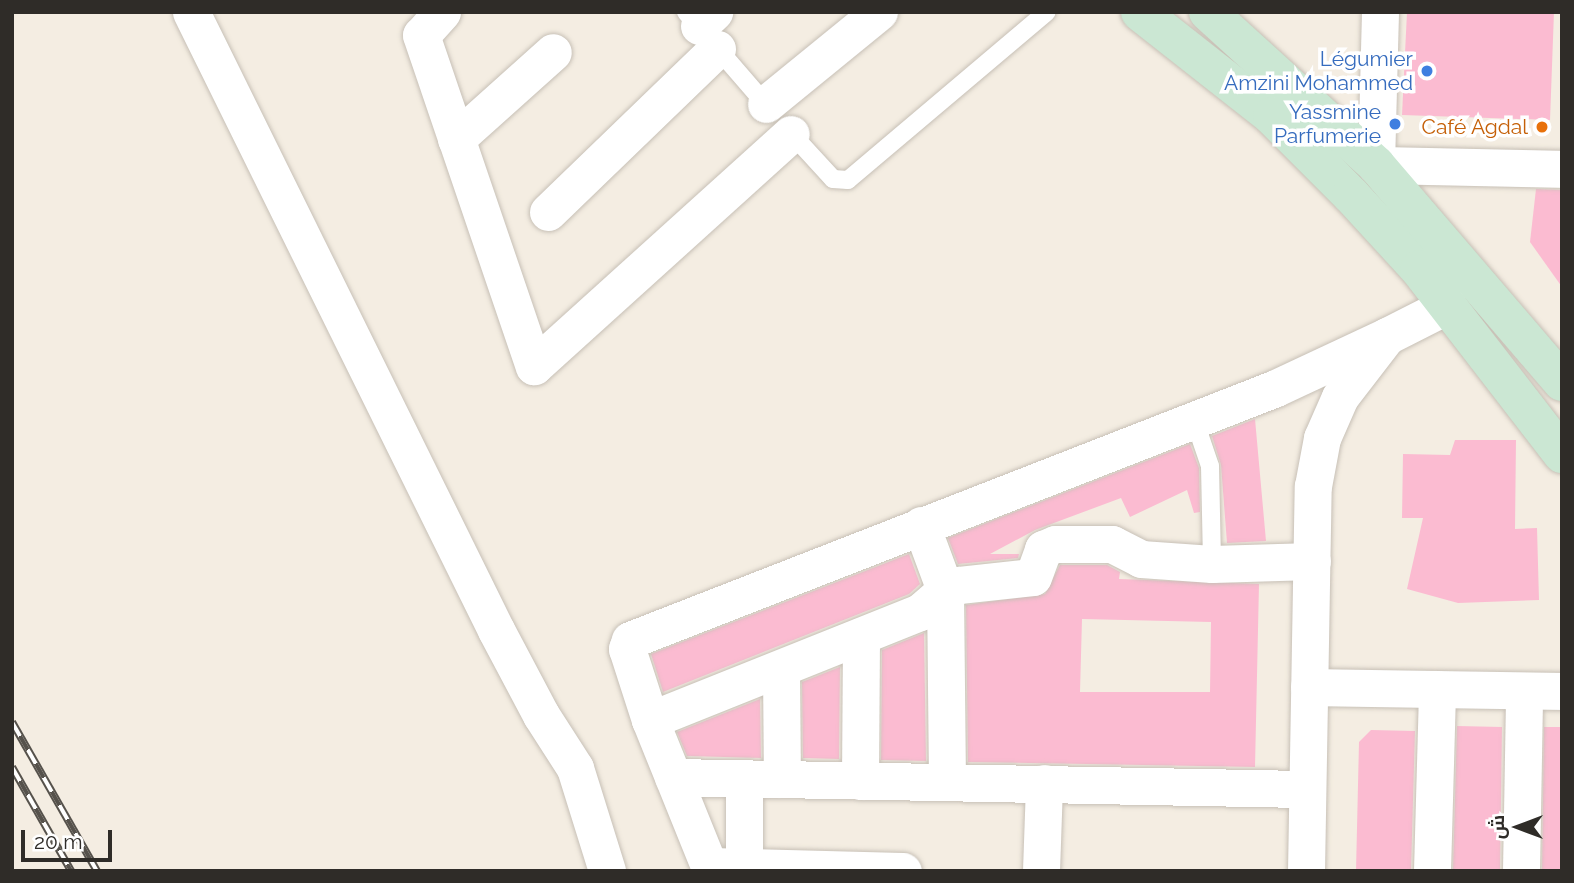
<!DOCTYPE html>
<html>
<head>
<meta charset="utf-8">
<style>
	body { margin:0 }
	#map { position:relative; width:1574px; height:883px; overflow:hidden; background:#f4ede2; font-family:Raleway,Cairo,sans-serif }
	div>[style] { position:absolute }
	.building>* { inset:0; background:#fbbbd1 }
	.roads { filter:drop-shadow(0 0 2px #c7c0b6) drop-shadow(0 0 2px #c7c0b6) }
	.lane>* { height:18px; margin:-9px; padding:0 9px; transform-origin:9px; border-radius:9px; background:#fff }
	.street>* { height:37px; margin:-18.5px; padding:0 18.5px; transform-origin:18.5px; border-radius:18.5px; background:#fff }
	.secondary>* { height:38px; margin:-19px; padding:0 19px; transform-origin:19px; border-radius:19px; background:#cbe7d3 }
	.rail>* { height:8px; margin-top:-4px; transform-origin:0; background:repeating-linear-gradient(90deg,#fff 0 16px,#56524c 0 32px); box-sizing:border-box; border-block:2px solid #56524c }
	.dots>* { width:19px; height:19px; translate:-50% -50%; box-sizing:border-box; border:4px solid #fff; border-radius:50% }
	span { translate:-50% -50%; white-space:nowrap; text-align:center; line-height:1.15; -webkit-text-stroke:7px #fff; paint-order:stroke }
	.shop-label { font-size:21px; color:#366cbe }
	.right { translate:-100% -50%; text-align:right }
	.food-label { font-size:21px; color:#c56008 }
	.frame { position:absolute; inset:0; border:14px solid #2f2c28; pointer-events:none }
	.north { position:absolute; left:1483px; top:792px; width:70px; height:70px; -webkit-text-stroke:5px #fff; paint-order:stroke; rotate:270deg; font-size:19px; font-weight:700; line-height:28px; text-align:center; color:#2f2c28 }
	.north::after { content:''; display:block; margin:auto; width:24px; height:32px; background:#2f2c28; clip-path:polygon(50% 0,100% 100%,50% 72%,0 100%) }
	.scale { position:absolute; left:21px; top:830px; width:91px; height:32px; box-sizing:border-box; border:4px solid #2f2c28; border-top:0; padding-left:9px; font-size:21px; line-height:24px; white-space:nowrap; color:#2f2c28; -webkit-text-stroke:5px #fff; paint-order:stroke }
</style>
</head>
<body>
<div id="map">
	<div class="building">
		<i style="clip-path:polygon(1407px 12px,1554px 12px,1550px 120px,1402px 115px)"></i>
		<i style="clip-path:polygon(1536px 189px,1562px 190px,1562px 287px,1530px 242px)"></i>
		<i style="clip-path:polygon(1255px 419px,1266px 541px,1227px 543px,1221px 465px,1212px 436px)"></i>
		<i style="clip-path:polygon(1455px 440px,1516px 440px,1515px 529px,1537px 528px,1539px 600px,1458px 603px,1407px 589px,1423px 518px,1402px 518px,1403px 454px,1450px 455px)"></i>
		<i style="clip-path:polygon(1190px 444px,1199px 468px,1200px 512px,1194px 513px,1187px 490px,1130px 517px,1121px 498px,1035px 530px,990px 554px,1019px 554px,1018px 558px,958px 564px,948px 538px)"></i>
		<i style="clip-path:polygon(909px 554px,920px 584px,909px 594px,663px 692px,651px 654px)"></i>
		<i style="clip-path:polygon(evenodd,1060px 565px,1107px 565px,1120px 572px,1119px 579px,1259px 584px,1255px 767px,968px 762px,966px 605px,1045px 594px,1060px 565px,1082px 619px,1211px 622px,1210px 692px,1080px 692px,1082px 619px)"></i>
		<i style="clip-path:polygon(924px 633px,926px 761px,881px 760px,882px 650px)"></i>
		<i style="clip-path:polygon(840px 667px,839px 759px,803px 758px,802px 682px)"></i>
		<i style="clip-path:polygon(760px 699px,761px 758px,687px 756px,677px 732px)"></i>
		<i style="clip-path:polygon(1457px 726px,1502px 727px,1500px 871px,1453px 871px)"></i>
		<i style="clip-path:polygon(1544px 727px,1562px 727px,1562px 871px,1542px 871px)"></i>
		<i style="clip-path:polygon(1371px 730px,1415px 731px,1411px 871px,1356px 871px,1359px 742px)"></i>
	</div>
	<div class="roads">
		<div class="lane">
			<i style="left:686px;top:12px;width:125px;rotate:49.2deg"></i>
			<i style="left:789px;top:131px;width:65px;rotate:47.5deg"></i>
			<i style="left:833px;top:179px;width:15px;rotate:4deg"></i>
			<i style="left:848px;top:180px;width:260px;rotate:-40.2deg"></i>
			<i style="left:1194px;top:419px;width:50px;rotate:71.2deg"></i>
			<i style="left:1210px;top:466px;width:98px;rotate:88.8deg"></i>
		</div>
		<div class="street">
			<i style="left:191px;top:12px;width:689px;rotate:63.73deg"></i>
			<i style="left:496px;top:630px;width:96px;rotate:62.1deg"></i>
			<i style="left:541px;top:715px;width:63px;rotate:57.3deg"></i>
			<i style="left:575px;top:768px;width:108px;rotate:72.7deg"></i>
			<i style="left:442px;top:12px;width:31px;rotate:132deg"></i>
			<i style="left:421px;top:35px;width:350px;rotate:71.2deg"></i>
			<i style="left:534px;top:366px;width:346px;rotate:-42.1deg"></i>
			<i style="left:1380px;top:12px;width:153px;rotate:91.5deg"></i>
			<i style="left:1376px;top:165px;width:186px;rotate:1.2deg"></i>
			<i style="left:699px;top:26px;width:21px;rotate:-43deg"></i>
			<i style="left:766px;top:104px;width:146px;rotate:-39.2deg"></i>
			<i style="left:456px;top:139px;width:130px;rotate:-41.9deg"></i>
			<i style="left:548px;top:212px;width:235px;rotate:-44deg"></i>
			<i style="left:921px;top:525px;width:69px;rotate:69.7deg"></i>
			<i style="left:945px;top:590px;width:192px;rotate:89.4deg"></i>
			<i style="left:781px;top:670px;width:109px;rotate:89.5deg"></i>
			<i style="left:1309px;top:687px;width:253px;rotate:0.9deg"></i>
			<i style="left:650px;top:720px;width:291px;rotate:-21.8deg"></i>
			<i style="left:920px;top:612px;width:33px;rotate:-41deg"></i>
			<i style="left:945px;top:590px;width:15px;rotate:-20deg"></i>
			<i style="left:959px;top:585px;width:74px;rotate:-6.2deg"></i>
			<i style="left:1033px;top:577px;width:30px;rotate:-70deg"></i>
			<i style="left:1043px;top:549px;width:13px;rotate:-23deg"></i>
			<i style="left:1055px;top:544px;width:57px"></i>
			<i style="left:1112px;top:544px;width:33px;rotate:27deg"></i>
			<i style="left:1141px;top:559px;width:71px;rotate:4deg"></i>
			<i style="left:1212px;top:564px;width:100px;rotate:-1.7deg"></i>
			<i style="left:673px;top:777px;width:633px;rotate:1.09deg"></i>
			<i style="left:744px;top:779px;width:86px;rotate:90deg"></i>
			<i style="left:860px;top:781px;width:144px;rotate:-89.6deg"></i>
			<i style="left:709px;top:866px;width:194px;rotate:1.5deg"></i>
			<i style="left:711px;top:871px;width:163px;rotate:-112deg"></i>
			<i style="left:650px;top:720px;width:75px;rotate:-107.9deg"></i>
			<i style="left:627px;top:649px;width:9px;rotate:-72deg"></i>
			<i style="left:630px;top:640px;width:693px;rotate:-21.31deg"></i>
			<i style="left:1276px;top:388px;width:123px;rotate:-25.1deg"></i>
			<i style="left:1041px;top:871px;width:88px;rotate:-88deg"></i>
			<i style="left:1306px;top:871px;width:385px;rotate:-89deg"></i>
			<i style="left:1313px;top:486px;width:49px;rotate:-79.4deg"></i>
			<i style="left:1322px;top:438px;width:45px;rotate:-66.3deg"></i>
			<i style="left:1340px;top:397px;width:77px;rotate:-52.4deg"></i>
			<i style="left:1387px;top:336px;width:68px;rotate:-26.9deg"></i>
			<i style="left:1432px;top:871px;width:182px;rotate:-88.4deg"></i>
			<i style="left:1521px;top:871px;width:180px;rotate:-89deg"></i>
		</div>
		<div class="secondary">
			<i style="left:1140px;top:12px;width:168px;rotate:38.2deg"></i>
			<i style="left:1272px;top:116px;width:112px;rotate:45deg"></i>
			<i style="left:1351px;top:195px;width:100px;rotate:47.4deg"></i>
			<i style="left:1419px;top:269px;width:234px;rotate:52.3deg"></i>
			<i style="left:1208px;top:12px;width:227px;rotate:42.3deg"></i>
			<i style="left:1376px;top:165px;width:286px;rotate:49.4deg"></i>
		</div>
	</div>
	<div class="rail">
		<i style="left:12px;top:722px;width:172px;rotate:60.3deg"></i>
		<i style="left:12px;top:767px;width:120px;rotate:60.4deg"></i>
	</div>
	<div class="dots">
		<i style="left:1427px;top:71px;background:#3f7fe0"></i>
		<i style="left:1395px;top:124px;background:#3f7fe0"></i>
		<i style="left:1542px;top:127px;background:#e8710a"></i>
	</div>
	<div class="shop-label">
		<span class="right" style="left:1413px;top:71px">Légumier<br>Amzini Mohammed</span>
		<span class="right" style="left:1381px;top:124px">Yassmine<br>Parfumerie</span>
	</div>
	<div class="food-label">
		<span class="right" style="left:1528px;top:127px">Café Agdal</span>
	</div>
	<div class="frame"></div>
	<div class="north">ش</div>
	<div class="scale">20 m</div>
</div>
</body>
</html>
